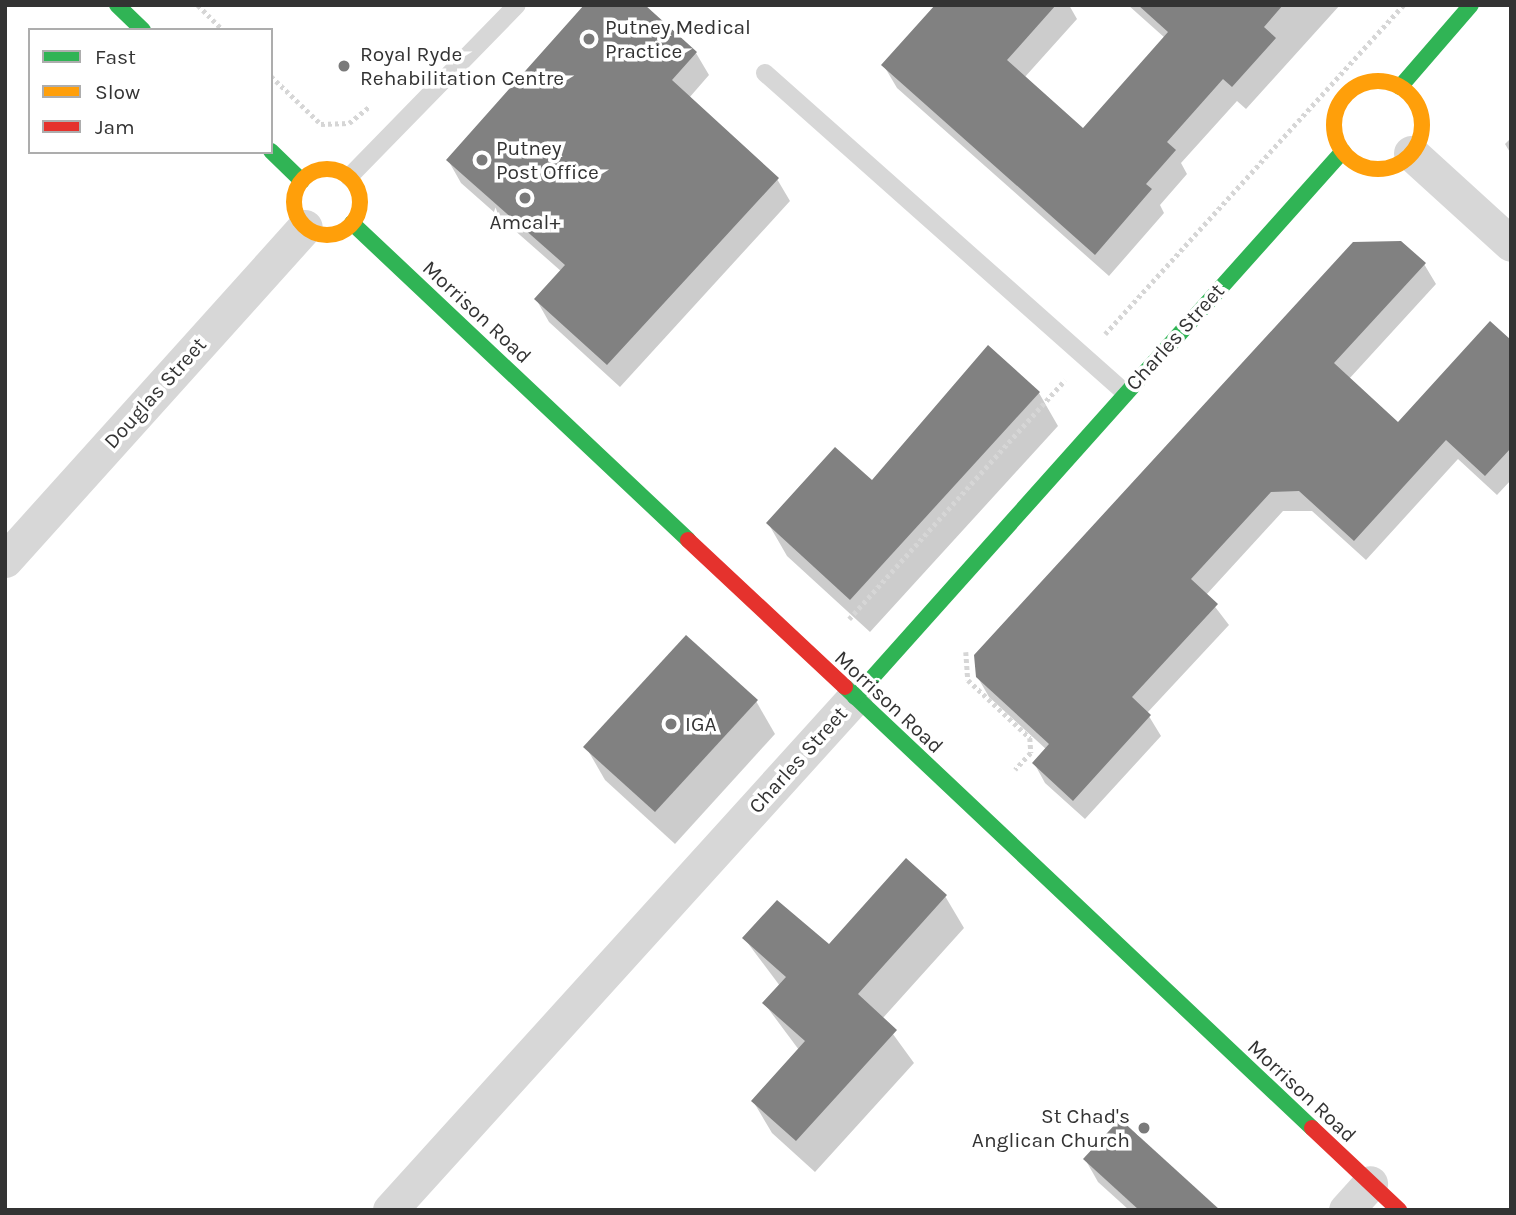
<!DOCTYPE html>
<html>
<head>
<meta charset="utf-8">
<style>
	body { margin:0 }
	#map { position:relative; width:1516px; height:1215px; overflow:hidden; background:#fff; font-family:Karla,sans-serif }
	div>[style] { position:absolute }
	.shadow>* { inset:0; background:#0003 }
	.building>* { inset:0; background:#818181 }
	.path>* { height:4.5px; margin-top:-2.25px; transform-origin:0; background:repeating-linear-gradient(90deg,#d6d6d6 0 3.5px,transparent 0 7px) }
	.lane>* { height:18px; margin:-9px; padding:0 9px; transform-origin:9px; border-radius:9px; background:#d7d7d7 }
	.street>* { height:35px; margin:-17.5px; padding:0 17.5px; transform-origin:17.5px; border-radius:17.5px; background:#d7d7d7 }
	.fast>* { height:16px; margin:-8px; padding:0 8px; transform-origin:8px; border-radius:8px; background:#30b455 }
	.slow>* { height:16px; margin:-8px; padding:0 8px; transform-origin:8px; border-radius:8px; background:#ff9f0a }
	.slow>.ring { margin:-8px; padding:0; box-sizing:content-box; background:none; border:16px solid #ff9f0a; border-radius:50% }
	.jam>* { height:16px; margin:-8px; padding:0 8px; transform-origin:8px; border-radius:8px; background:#e5322d }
	.dots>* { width:19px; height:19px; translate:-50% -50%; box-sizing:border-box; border:4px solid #fff; border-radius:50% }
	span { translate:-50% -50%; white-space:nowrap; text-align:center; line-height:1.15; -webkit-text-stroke:7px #fff; paint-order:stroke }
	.poi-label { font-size:21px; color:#333 }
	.left { translate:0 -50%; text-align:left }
	.right { translate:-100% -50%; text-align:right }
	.street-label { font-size:21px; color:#333 }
	.frame { position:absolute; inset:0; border:7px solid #333; pointer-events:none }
	.legend { position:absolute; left:28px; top:28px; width:245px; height:126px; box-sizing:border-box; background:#fff; border:2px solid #adadad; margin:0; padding:9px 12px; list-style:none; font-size:21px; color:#333 }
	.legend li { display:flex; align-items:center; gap:14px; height:35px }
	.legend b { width:35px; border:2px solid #adadad }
</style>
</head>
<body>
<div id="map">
	<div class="shadow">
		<i style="clip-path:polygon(966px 5px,1069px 5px,1077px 19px,1024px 78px,1083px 130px,1165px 38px,1128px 5px,1340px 5px,1246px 109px,1237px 101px,1181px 163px,1187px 174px,1160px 205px,1164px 213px,1109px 276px,897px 88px,884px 66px)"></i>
		<i style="clip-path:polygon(696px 53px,709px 75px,689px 98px,777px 179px,790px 201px,620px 387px,549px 322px,536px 299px,562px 272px,461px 183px,448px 160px)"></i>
		<i style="clip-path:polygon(1511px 138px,1511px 154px,1505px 144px)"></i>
		<i style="clip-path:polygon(1424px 264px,1436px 284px,1349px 379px,1398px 424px,1511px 342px,1511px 480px,1497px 495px,1458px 459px,1366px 560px,1312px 511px,1283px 511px,1206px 595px,1229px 625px,1147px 713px,1161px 736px,1085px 819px,1045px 783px,1034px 763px,1047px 750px,989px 697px,977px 676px)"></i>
		<i style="clip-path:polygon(988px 347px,1039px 393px,1058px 426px,870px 632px,787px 556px,768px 523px,872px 482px)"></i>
		<i style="clip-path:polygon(756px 701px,775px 734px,675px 844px,605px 780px,586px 747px)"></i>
		<i style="clip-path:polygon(945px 896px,964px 928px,882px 1019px,914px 1063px,815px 1172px,772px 1133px,753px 1101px,799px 1050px,764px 1003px,780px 986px,744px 938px,829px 946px)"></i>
		<i style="clip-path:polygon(1085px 1159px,1218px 1210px,1129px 1210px,1098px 1182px)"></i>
	</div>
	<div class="building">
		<i style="clip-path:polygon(584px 5px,645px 5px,697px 52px,672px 80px,779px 178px,607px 365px,534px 299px,565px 265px,446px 160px)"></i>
		<i style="clip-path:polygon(935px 5px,1056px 5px,1007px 60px,1083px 128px,1168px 32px,1138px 5px,1283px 5px,1264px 27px,1276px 38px,1232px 87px,1223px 79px,1167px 142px,1176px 150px,1146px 184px,1152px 189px,1095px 255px,881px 65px)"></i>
		<i style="clip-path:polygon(1401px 241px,1426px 263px,1334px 363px,1398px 422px,1490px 321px,1511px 340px,1511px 448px,1485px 476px,1446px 440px,1354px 541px,1299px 491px,1271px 492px,1191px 579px,1218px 604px,1132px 697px,1151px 715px,1073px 801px,1032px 763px,1049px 744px,976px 677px,974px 655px,1353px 242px)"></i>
		<i style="clip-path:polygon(988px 345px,1040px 392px,850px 600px,766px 523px,835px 447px,872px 480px)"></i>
		<i style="clip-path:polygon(686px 635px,758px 700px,655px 812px,583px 747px)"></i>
		<i style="clip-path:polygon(906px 858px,947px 895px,858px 994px,897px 1030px,796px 1141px,751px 1101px,805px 1041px,762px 1003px,786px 977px,742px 938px,777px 900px,829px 944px)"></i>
		<i style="clip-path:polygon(1120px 1119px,1220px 1210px,1139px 1210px,1083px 1159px)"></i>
	</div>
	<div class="path">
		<i style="left:198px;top:5px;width:35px;rotate:45deg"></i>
		<i style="left:271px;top:76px;width:69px;rotate:43.8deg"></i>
		<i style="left:321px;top:124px;width:28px;rotate:-2deg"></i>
		<i style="left:349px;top:123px;width:26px;rotate:-39deg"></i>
		<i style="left:1105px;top:334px;width:444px;rotate:-47.8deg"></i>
		<i style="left:849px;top:619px;width:322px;rotate:-47.9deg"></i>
		<i style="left:966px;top:652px;width:28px;rotate:86deg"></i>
		<i style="left:968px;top:680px;width:85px;rotate:43.1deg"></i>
		<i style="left:1030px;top:738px;width:15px;rotate:86deg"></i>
		<i style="left:1031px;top:753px;width:23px;rotate:133deg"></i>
	</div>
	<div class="lane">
		<i style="left:765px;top:73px;width:482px;rotate:41.6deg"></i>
		<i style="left:349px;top:177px;width:240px;rotate:-45.7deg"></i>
	</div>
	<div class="street">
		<i style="left:1411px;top:153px;width:135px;rotate:42.3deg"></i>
		<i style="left:5px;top:560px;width:448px;rotate:-48deg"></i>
		<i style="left:390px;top:1210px;width:692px;rotate:-47.81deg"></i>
		<i style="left:1346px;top:1210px;width:36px;rotate:-48deg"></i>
	</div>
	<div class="fast">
		<i style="left:117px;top:5px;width:36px;rotate:44deg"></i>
		<i style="left:1400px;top:87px;width:108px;rotate:-49.1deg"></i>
		<i style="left:271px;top:151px;width:43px;rotate:44.1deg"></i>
		<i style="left:352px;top:223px;width:462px;rotate:43.3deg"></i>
		<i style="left:845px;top:687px;width:642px;rotate:43.36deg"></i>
		<i style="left:855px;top:697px;width:732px;rotate:-48.21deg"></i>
	</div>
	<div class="slow">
		<i class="ring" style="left:1334px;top:81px;width:72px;height:72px"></i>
		<i class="ring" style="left:294px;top:169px;width:50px;height:50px"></i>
	</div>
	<div class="jam">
		<i style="left:688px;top:540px;width:215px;rotate:43.1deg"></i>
		<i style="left:1312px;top:1128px;width:120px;rotate:43.3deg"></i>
	</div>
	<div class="dots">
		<i style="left:589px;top:39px;background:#7a7a7a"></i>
		<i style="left:344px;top:66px;background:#7a7a7a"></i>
		<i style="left:482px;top:160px;background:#7a7a7a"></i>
		<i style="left:525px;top:198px;background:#7a7a7a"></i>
		<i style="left:671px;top:724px;background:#7a7a7a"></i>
		<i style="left:1144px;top:1128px;background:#7a7a7a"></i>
	</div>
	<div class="poi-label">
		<span class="left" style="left:605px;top:39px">Putney Medical<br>Practice</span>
		<span class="left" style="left:360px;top:66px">Royal Ryde<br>Rehabilitation Centre</span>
		<span class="left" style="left:496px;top:160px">Putney<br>Post Office</span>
		<span style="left:525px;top:222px">Amcal+</span>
		<span class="left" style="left:685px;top:724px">IGA</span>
		<span class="right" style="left:1130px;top:1128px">St Chad's<br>Anglican Church</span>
	</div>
	<div class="street-label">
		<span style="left:477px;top:312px;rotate:43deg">Morrison Road</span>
		<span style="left:1175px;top:337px;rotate:-48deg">Charles Street</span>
		<span style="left:155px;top:393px;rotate:-48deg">Douglas Street</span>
		<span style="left:889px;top:702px;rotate:43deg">Morrison Road</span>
		<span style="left:798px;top:760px;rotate:-48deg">Charles Street</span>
		<span style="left:1302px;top:1091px;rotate:43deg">Morrison Road</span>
	</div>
	<div class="frame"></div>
	<ul class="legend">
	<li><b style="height:9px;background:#30b455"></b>Fast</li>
	<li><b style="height:9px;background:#ff9f0a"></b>Slow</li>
	<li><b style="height:9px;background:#e5322d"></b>Jam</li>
	</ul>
</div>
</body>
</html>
